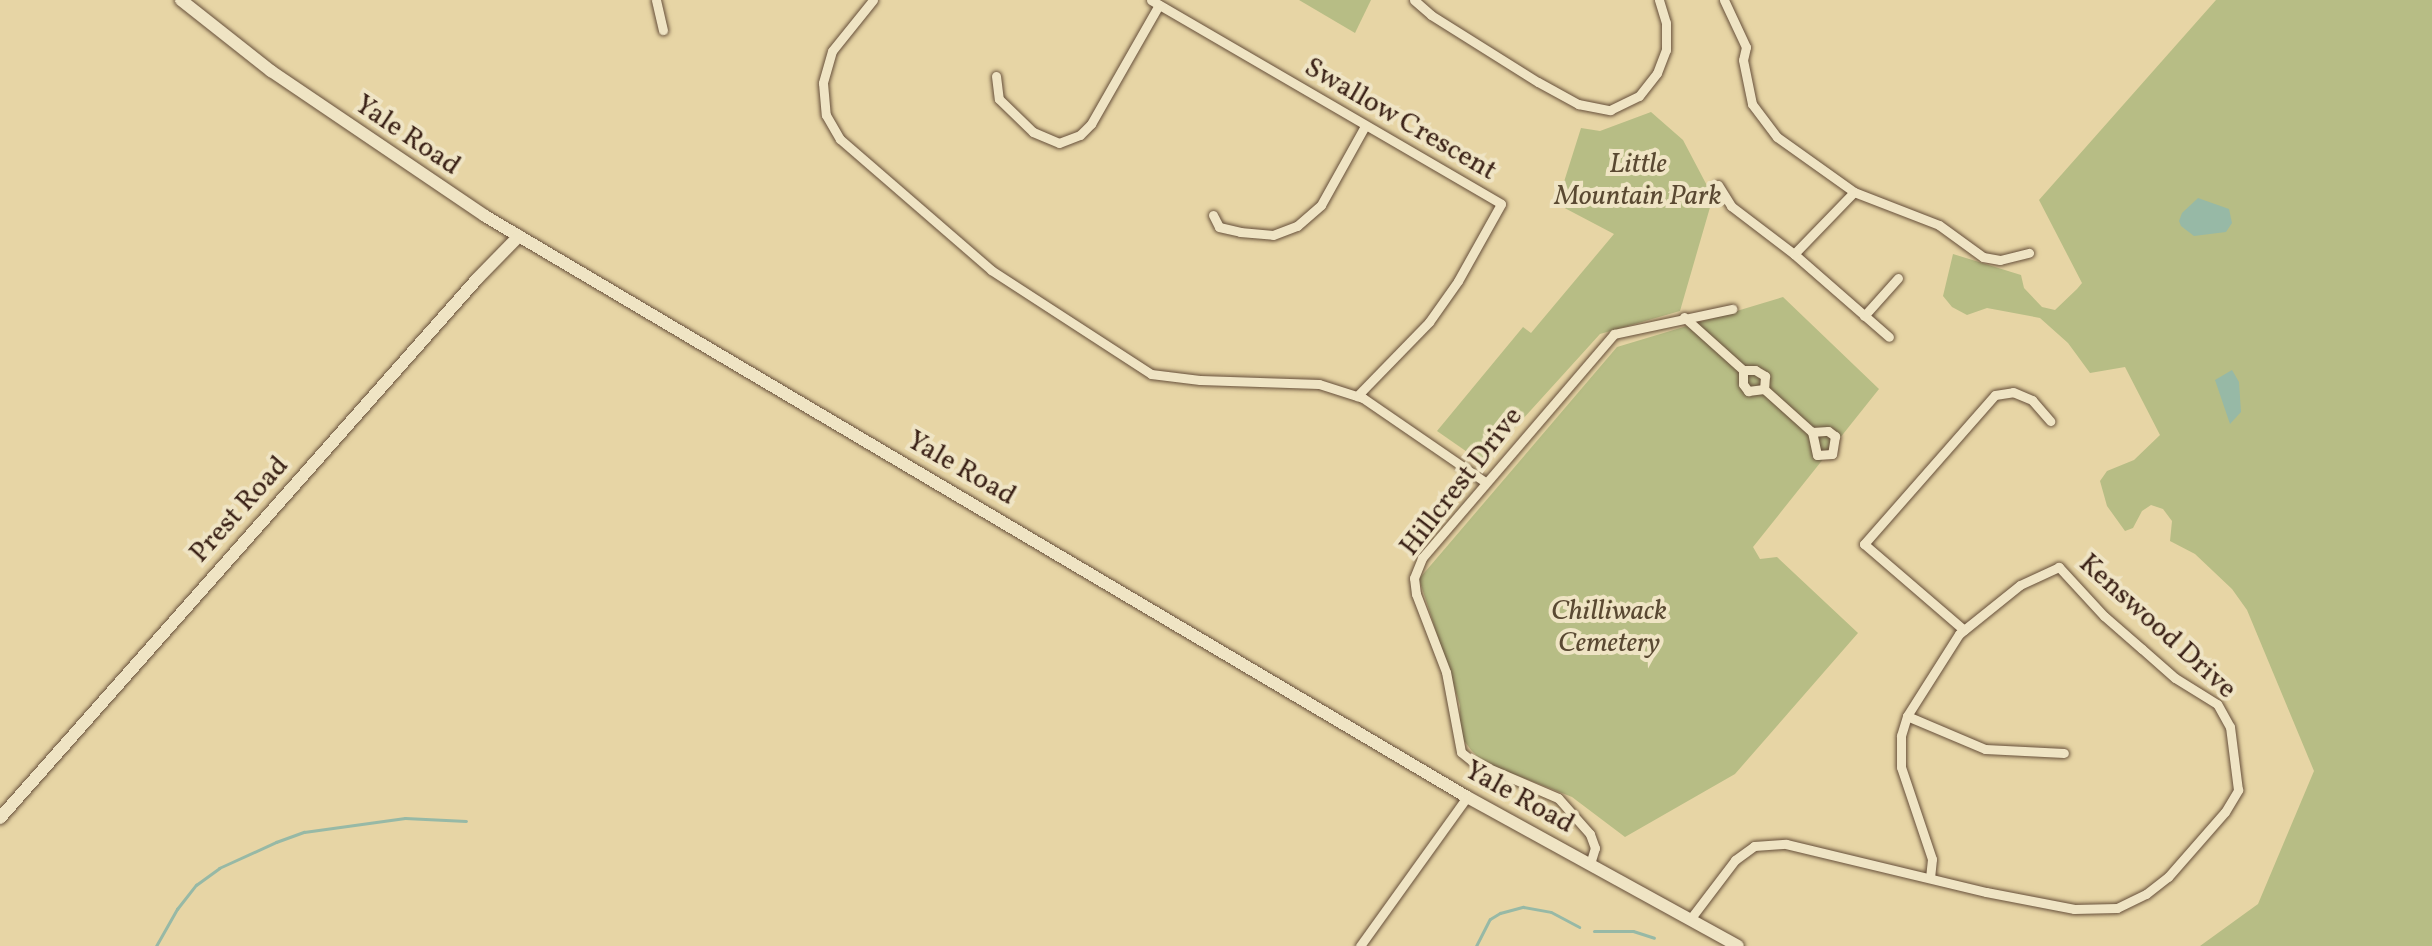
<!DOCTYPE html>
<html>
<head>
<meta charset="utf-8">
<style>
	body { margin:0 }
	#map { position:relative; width:2432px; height:946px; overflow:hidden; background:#e7d5a5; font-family:Vollkorn,serif }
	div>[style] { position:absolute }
	.green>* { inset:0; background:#b7bd85 }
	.water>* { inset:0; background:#97b9a6 }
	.stream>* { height:3px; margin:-1.5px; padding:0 1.5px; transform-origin:1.5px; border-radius:1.5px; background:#97b9a6 }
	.roads { filter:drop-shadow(0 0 2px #664f3a) drop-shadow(0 0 2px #664f3a) }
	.street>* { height:9px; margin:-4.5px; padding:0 4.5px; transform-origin:4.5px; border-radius:4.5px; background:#efe4c4 }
	.secondary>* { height:12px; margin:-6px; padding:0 6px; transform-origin:6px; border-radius:6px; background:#efe4c4 }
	span { translate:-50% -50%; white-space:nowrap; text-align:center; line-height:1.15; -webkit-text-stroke:8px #efe4c4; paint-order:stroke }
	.street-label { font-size:28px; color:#3b2217 }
	.park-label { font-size:28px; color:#5a4932; font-style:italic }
</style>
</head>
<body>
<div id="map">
	<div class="green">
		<i style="clip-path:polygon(1299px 0,1371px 0,1355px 33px)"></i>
		<i style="clip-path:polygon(2216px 0,2432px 0,2432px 946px,2200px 946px,2258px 904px,2314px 771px,2247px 610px,2232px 589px,2195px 554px,2170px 541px,2172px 521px,2163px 509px,2151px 505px,2142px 511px,2133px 528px,2125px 531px,2107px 506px,2100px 481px,2107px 471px,2134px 460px,2160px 435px,2125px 367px,2090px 373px,2068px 343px,2040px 318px,1987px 308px,1967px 315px,1952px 307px,1943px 296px,1953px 254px,2021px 275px,2024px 288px,2042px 307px,2055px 310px,2077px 289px,2082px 283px,2039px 200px)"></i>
		<i style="clip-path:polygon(1651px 112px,1683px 140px,1713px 197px,1680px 311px,1600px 334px,1483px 463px,1437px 431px,1523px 327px,1531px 333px,1614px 234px,1557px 204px,1581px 128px,1600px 131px)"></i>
		<i style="clip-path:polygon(1783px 297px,1879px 389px,1753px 547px,1760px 559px,1777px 557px,1858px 633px,1735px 774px,1625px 837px,1572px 797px,1483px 762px,1471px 750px,1460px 735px,1460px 705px,1419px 579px,1617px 347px)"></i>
	</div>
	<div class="water">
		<i style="clip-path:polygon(2198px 198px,2229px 209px,2232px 223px,2226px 232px,2194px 236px,2181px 226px,2179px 221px,2182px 213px)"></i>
		<i style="clip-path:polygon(2232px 370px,2239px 382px,2241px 412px,2230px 424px,2215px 380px)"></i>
	</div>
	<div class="stream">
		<i style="left:1594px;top:931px;width:39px"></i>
		<i style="left:1633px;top:931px;width:22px;rotate:18deg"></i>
		<i style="left:156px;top:946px;width:43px;rotate:-60.4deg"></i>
		<i style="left:177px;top:909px;width:31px;rotate:-52deg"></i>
		<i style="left:196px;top:885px;width:29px;rotate:-36deg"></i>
		<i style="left:219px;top:868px;width:63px;rotate:-24.5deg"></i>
		<i style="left:276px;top:842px;width:30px;rotate:-20deg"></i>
		<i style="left:304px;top:832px;width:102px;rotate:-7.9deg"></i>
		<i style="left:405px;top:818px;width:61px;rotate:2.8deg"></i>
		<i style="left:1476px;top:946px;width:30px;rotate:-63deg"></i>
		<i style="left:1490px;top:919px;width:12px;rotate:-31deg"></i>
		<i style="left:1500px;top:913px;width:24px;rotate:-15deg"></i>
		<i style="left:1523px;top:907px;width:28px;rotate:10deg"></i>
		<i style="left:1551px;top:912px;width:32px;rotate:28deg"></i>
	</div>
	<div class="roads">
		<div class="street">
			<i style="left:656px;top:0;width:31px;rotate:77deg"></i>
			<i style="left:873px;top:0;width:65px;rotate:128.8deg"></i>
			<i style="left:832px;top:51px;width:33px;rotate:106deg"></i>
			<i style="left:823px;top:83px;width:32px;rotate:85deg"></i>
			<i style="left:826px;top:115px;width:28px;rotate:60deg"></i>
			<i style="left:840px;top:139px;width:200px;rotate:40.9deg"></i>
			<i style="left:991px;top:270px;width:191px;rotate:33deg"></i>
			<i style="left:1151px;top:374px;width:49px;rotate:7deg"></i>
			<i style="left:1200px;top:380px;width:119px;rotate:1.9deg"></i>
			<i style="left:1319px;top:384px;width:46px;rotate:17.7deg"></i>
			<i style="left:1363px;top:398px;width:148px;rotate:34.5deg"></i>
			<i style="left:1151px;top:0;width:405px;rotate:30.2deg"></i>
			<i style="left:1501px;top:204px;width:88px;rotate:119.2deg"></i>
			<i style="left:1458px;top:281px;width:50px;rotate:125.3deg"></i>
			<i style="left:1429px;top:322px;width:103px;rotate:134.2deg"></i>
			<i style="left:1414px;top:0;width:23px;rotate:41deg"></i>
			<i style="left:1431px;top:15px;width:126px;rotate:32.1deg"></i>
			<i style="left:1538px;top:82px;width:46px;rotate:28.8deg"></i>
			<i style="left:1578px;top:104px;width:33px;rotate:11deg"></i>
			<i style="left:1610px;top:110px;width:32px;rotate:-26deg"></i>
			<i style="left:1639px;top:96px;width:29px;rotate:-52deg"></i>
			<i style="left:1657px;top:73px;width:25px;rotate:-69deg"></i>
			<i style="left:1666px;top:50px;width:27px;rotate:-90deg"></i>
			<i style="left:1666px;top:23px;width:24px;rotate:-107deg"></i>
			<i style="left:1724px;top:0;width:52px;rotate:64.9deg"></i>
			<i style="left:1746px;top:47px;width:13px;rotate:103deg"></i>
			<i style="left:1743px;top:60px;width:45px;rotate:78.4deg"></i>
			<i style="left:1752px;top:104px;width:41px;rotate:52.9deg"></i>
			<i style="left:1777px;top:137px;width:95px;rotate:35.5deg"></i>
			<i style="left:1854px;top:192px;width:91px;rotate:21.2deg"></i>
			<i style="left:1939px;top:225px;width:54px;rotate:36deg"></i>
			<i style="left:1983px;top:257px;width:17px;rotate:10deg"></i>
			<i style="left:2000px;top:260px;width:30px;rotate:-14deg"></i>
			<i style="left:996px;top:76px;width:23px;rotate:83deg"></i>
			<i style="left:999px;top:99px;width:47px;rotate:44.1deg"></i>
			<i style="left:1033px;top:132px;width:28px;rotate:23deg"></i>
			<i style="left:1059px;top:143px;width:22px;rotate:-21deg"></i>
			<i style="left:1080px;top:135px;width:16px;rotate:-45deg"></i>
			<i style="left:1091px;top:124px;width:137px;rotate:-60.3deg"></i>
			<i style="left:1718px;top:185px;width:25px;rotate:58deg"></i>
			<i style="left:1731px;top:206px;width:79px;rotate:37.3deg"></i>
			<i style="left:1794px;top:254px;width:126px;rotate:41.1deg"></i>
			<i style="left:1213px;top:215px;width:13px;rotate:63deg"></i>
			<i style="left:1219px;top:227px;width:22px;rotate:13deg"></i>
			<i style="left:1240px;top:232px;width:33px;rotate:5deg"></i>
			<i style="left:1273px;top:235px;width:26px;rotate:-21deg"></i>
			<i style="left:1297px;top:226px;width:32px;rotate:-41deg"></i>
			<i style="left:1321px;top:205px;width:90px;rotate:-60.9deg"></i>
			<i style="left:1794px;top:254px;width:86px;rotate:-45.9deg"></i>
			<i style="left:1864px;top:316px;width:51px;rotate:-48.2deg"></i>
			<i style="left:1684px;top:317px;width:79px;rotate:41.9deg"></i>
			<i style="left:1743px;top:370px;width:12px"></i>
			<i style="left:1755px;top:370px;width:12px;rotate:31deg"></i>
			<i style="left:1765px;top:376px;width:13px;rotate:94deg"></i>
			<i style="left:1743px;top:370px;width:14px;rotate:90deg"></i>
			<i style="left:1743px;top:384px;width:9px;rotate:54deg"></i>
			<i style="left:1748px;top:391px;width:16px;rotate:-7deg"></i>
			<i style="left:1764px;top:389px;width:64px;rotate:41.9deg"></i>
			<i style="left:1812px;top:432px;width:16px;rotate:-4deg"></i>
			<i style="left:1828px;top:431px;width:9px;rotate:36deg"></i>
			<i style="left:1835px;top:436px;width:18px;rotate:99deg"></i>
			<i style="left:1832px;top:454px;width:15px;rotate:176deg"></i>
			<i style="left:1817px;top:455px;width:24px;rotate:-102deg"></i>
			<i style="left:1964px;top:630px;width:132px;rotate:-139.3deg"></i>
			<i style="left:1864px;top:544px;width:198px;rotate:-48.7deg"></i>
			<i style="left:1995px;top:395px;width:18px;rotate:-9deg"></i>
			<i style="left:2013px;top:392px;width:21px;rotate:23deg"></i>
			<i style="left:2032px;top:400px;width:28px;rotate:49deg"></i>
			<i style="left:1907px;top:716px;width:85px;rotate:22.9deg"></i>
			<i style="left:1985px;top:749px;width:79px;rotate:2.9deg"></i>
			<i style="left:1590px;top:864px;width:17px;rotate:-73deg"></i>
			<i style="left:1595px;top:848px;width:15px;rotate:-110deg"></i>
			<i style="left:1590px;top:834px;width:48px;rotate:-131.6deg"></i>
			<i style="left:1558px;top:798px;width:94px;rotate:-156.7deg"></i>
			<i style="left:1472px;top:761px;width:14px;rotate:-141deg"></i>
			<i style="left:1461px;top:752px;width:81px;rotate:-100.6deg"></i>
			<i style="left:1446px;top:672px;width:84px;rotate:-111deg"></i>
			<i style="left:1416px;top:594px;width:16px;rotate:-97deg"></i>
			<i style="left:1414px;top:578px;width:22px;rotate:-68deg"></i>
			<i style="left:1422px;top:558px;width:295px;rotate:-49.4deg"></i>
			<i style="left:1614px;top:334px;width:121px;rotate:-12deg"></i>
			<i style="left:1691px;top:918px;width:73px;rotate:-52.8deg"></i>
			<i style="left:1735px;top:860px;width:24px;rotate:-36deg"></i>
			<i style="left:1754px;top:846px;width:32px;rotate:-4deg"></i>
			<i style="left:1786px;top:844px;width:206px;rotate:13.5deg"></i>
			<i style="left:1986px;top:892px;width:90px;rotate:10.9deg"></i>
			<i style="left:2074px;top:909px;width:43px;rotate:-1.3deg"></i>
			<i style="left:2117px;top:908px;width:32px;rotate:-26deg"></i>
			<i style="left:2146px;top:894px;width:28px;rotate:-38deg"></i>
			<i style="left:2168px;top:877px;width:86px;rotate:-48.8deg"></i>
			<i style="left:2225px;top:812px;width:26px;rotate:-59deg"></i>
			<i style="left:2238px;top:790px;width:64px;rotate:-97.2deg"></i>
			<i style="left:2230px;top:727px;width:26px;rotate:-119deg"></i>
			<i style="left:2217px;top:704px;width:49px;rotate:-148.2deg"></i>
			<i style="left:2175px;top:678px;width:44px;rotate:-138.7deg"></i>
			<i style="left:2142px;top:649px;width:50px;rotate:-139deg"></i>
			<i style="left:2104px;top:616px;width:67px;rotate:-132.6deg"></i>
			<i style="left:2059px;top:567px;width:43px;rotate:155.2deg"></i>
			<i style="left:2020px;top:585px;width:78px;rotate:141.2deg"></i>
			<i style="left:1959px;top:634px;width:97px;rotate:122.4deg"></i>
			<i style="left:1907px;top:716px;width:21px;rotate:107deg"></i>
			<i style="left:1901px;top:736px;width:31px;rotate:90deg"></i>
			<i style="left:1901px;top:767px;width:97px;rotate:71.4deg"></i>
			<i style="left:1932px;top:859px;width:19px;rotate:96deg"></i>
			<i style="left:1360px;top:946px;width:183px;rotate:-54.3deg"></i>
		</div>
		<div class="secondary">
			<i style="left:181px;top:0;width:115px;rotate:38.3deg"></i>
			<i style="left:271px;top:71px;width:258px;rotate:34.1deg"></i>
			<i style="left:485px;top:216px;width:1141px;rotate:30.61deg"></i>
			<i style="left:1467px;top:797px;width:309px;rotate:28.8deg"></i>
			<i style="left:0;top:818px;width:720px;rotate:-48.49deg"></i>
			<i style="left:477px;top:279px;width:60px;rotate:-45.7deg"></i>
		</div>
	</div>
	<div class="street-label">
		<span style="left:1400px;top:120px;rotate:30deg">Swallow Crescent</span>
		<span style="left:407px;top:136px;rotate:34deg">Yale Road</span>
		<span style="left:961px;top:469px;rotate:30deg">Yale Road</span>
		<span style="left:1462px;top:482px;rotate:-52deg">Hillcrest Drive</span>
		<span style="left:240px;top:510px;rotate:-48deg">Prest Road</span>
		<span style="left:2157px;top:627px;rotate:42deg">Kenswood Drive</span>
		<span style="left:1519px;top:798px;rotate:29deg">Yale Road</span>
	</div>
	<div class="park-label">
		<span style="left:1638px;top:181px">Little<br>Mountain Park</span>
		<span style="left:1609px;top:628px">Chilliwack<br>Cemetery</span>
	</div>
</div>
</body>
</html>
